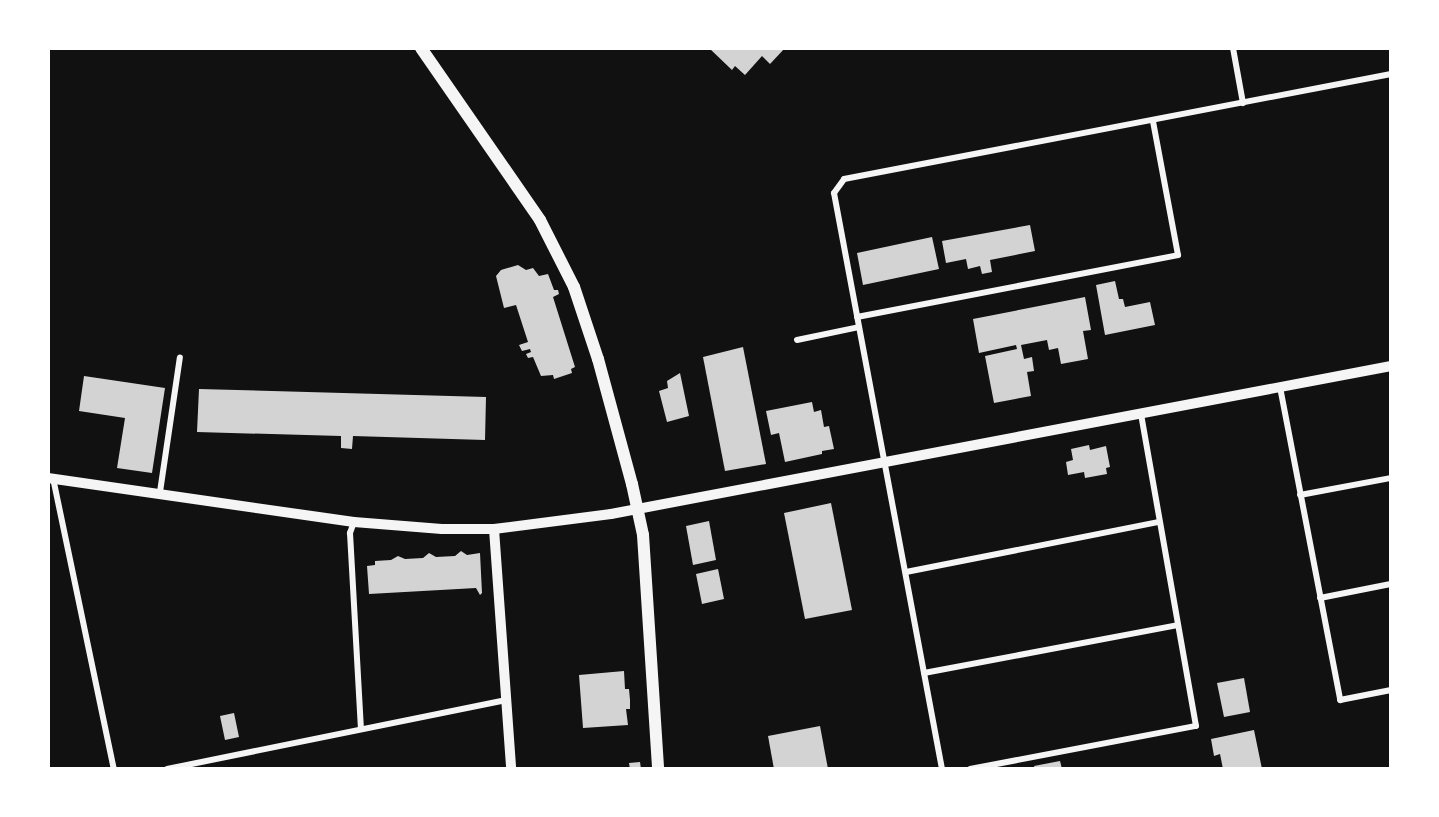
<!DOCTYPE html>
<html>
<head>
<meta charset="utf-8">
<style>
	body { margin:0 }
	#map { position:relative; width:1439px; height:817px; overflow:hidden; background:#111; font-family:"Nunito Sans",sans-serif }
	div>[style] { position:absolute }
	.building>* { inset:0; background:#d3d3d3 }
	.minor>* { height:6px; margin:-3px; padding:0 3px; transform-origin:3px; border-radius:3px; background:#f5f5f5 }
	.tertiary>* { height:10px; margin:-5px; padding:0 5px; transform-origin:5px; border-radius:5px; background:#f5f5f5 }
	.secondary>* { height:12px; margin:-6px; padding:0 6px; transform-origin:6px; border-radius:6px; background:#f5f5f5 }
	span { translate:-50% -50%; white-space:nowrap; text-align:center; line-height:1.15; -webkit-text-stroke:6px #fff; paint-order:stroke }
	.frame { position:absolute; inset:0; border:50px solid #fff; pointer-events:none }
</style>
</head>
<body>
<div id="map">
	<div class="building">
		<i style="clip-path:polygon(709px 48px,785px 48px,770px 64px,762px 56px,745px 75px,735px 66px,732px 70px)"></i>
		<i style="clip-path:polygon(1030px 225px,1035px 251px,990px 260px,992px 272px,982px 274px,980px 266px,968px 269px,966px 259px,946px 263px,942px 241px)"></i>
		<i style="clip-path:polygon(932px 237px,939px 269px,863px 285px,857px 253px)"></i>
		<i style="clip-path:polygon(518px 265px,526px 270px,533px 268px,539px 276px,548px 274px,554px 290px,558px 290px,559px 294px,553px 297px,575px 367px,571px 369px,572px 373px,554px 379px,553px 375px,541px 376px,533px 357px,528px 358px,526px 354px,531px 352px,530px 349px,522px 351px,519px 345px,528px 342px,516px 305px,504px 308px,496px 276px,501px 270px)"></i>
		<i style="clip-path:polygon(1115px 281px,1119px 299px,1123px 299px,1125px 307px,1150px 302px,1155px 325px,1105px 335px,1096px 285px)"></i>
		<i style="clip-path:polygon(1085px 297px,1091px 330px,1083px 331px,1088px 359px,1061px 364px,1058px 348px,1049px 350px,1047px 340px,1021px 345px,1024px 359px,1032px 357px,1034px 371px,1027px 372px,1031px 396px,994px 403px,985px 356px,1017px 349px,1016px 345px,979px 353px,973px 319px)"></i>
		<i style="clip-path:polygon(743px 347px,766px 464px,725px 471px,703px 357px)"></i>
		<i style="clip-path:polygon(680px 373px,689px 416px,667px 422px,659px 391px,668px 388px,667px 381px)"></i>
		<i style="clip-path:polygon(84px 376px,165px 388px,152px 473px,117px 468px,125px 418px,79px 411px)"></i>
		<i style="clip-path:polygon(199px 389px,486px 397px,485px 440px,353px 436px,352px 449px,341px 448px,341px 436px,197px 432px)"></i>
		<i style="clip-path:polygon(812px 402px,814px 412px,821px 410px,824px 427px,829px 426px,834px 449px,822px 451px,822px 454px,785px 462px,779px 433px,771px 435px,766px 411px)"></i>
		<i style="clip-path:polygon(1089px 445px,1090px 450px,1106px 446px,1110px 467px,1106px 468px,1107px 474px,1085px 478px,1084px 472px,1068px 475px,1066px 462px,1073px 460px,1071px 449px)"></i>
		<i style="clip-path:polygon(831px 503px,852px 610px,805px 619px,784px 513px)"></i>
		<i style="clip-path:polygon(709px 521px,716px 560px,693px 565px,686px 526px)"></i>
		<i style="clip-path:polygon(461px 551px,467px 555px,480px 553px,482px 593px,480px 595px,476px 588px,369px 594px,367px 566px,375px 565px,375px 561px,391px 560px,398px 556px,405px 559px,423px 558px,429px 553px,436px 557px,455px 556px)"></i>
		<i style="clip-path:polygon(718px 569px,724px 599px,702px 604px,696px 574px)"></i>
		<i style="clip-path:polygon(624px 671px,625px 689px,629px 689px,630px 700px,630px 709px,626px 709px,628px 725px,583px 728px,579px 675px)"></i>
		<i style="clip-path:polygon(1244px 678px,1250px 712px,1224px 717px,1217px 683px)"></i>
		<i style="clip-path:polygon(234px 713px,239px 737px,225px 740px,220px 716px)"></i>
		<i style="clip-path:polygon(820px 726px,828px 769px,774px 769px,768px 736px)"></i>
		<i style="clip-path:polygon(1254px 730px,1262px 769px,1223px 769px,1220px 754px,1214px 756px,1211px 739px)"></i>
		<i style="clip-path:polygon(1060px 761px,1062px 769px,1035px 769px,1034px 766px)"></i>
		<i style="clip-path:polygon(640px 762px,641px 769px,630px 769px,629px 763px)"></i>
	</div>
	<div class="minor">
		<i style="left:1233px;top:48px;width:56px;rotate:79.7deg"></i>
		<i style="left:857px;top:317px;width:327px;rotate:-10.9deg"></i>
		<i style="left:1178px;top:255px;width:136px;rotate:-100.6deg"></i>
		<i style="left:797px;top:340px;width:63px;rotate:-11.8deg"></i>
		<i style="left:1280px;top:387px;width:319px;rotate:79.1deg"></i>
		<i style="left:1340px;top:700px;width:52px;rotate:-11.1deg"></i>
		<i style="left:53px;top:478px;width:297px;rotate:78.2deg"></i>
		<i style="left:160px;top:492px;width:136px;rotate:-81.6deg"></i>
		<i style="left:1300px;top:495px;width:93px;rotate:-10.6deg"></i>
		<i style="left:354px;top:522px;width:12px;rotate:110deg"></i>
		<i style="left:350px;top:533px;width:195px;rotate:86.8deg"></i>
		<i style="left:906px;top:572px;width:258px;rotate:-11.2deg"></i>
		<i style="left:1320px;top:598px;width:72px;rotate:-11.2deg"></i>
		<i style="left:924px;top:673px;width:258px;rotate:-10.7deg"></i>
		<i style="left:167px;top:769px;width:345px;rotate:-11.5deg"></i>
		<i style="left:942px;top:769px;width:586px;rotate:-100.62deg"></i>
		<i style="left:834px;top:193px;width:17px;rotate:-54deg"></i>
		<i style="left:844px;top:179px;width:557px;rotate:-10.87deg"></i>
		<i style="left:970px;top:769px;width:230px;rotate:-10.8deg"></i>
		<i style="left:1196px;top:726px;width:317px;rotate:-100deg"></i>
	</div>
	<div class="tertiary">
		<i style="left:48px;top:478px;width:309px;rotate:8.2deg"></i>
		<i style="left:354px;top:522px;width:88px;rotate:4.5deg"></i>
		<i style="left:442px;top:529px;width:52px"></i>
		<i style="left:494px;top:529px;width:118px;rotate:-7.3deg"></i>
		<i style="left:611px;top:514px;width:794px;rotate:-10.74deg"></i>
		<i style="left:494px;top:529px;width:241px;rotate:85.9deg"></i>
	</div>
	<div class="secondary">
		<i style="left:421px;top:48px;width:209px;rotate:55.3deg"></i>
		<i style="left:540px;top:220px;width:75px;rotate:63.1deg"></i>
		<i style="left:574px;top:287px;width:76px;rotate:71.6deg"></i>
		<i style="left:598px;top:359px;width:130px;rotate:74.8deg"></i>
		<i style="left:632px;top:484px;width:52px;rotate:77.8deg"></i>
		<i style="left:643px;top:535px;width:234px;rotate:86.3deg"></i>
	</div>
	<div class="frame"></div>
</div>
</body>
</html>
